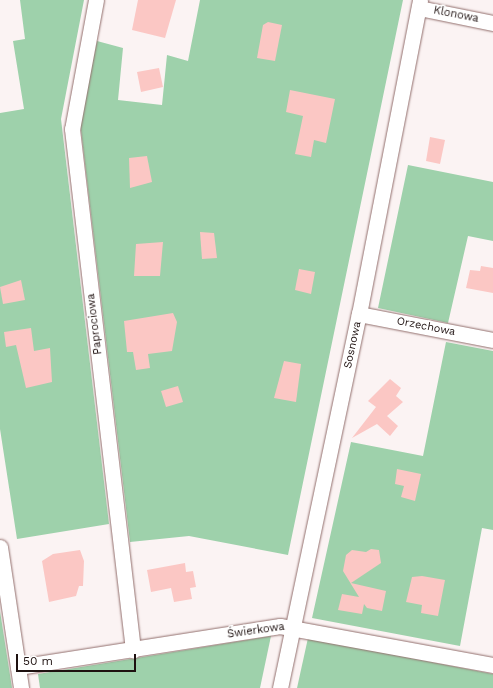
<!DOCTYPE html>
<html>
<head>
<meta charset="utf-8">
<style>
	body { margin:0 }
	#map { position:relative; width:493px; height:688px; overflow:hidden; background:#fbf3f3; font-family:"Work Sans",sans-serif }
	div>[style] { position:absolute }
	.forest>* { inset:0; background:#9ed1ab }
	.building>* { inset:0; background:#fbc7c4 }
	.roads { filter:drop-shadow(0 0 1px #926f6d) drop-shadow(0 0 1px #926f6d) }
	.minor>* { height:15px; margin:-7.5px; padding:0 7.5px; transform-origin:7.5px; border-radius:7.5px; background:#fff }
	span { translate:-50% -50%; white-space:nowrap; text-align:center; line-height:1.15; -webkit-text-stroke:3px #fff; paint-order:stroke }
	.street-label { font-size:11px; color:#1e1110 }
	.scale { position:absolute; left:16px; top:654px; width:120px; height:18px; box-sizing:border-box; border:2px solid #1e1110; border-top:0; padding-left:5px; font-size:12px; line-height:14px; white-space:nowrap; color:#1e1110; -webkit-text-stroke:3px #fff; paint-order:stroke }
</style>
</head>
<body>
<div id="map">
	<div class="forest">
		<i style="clip-path:polygon(20px 0,84px 0,61px 119px,109px 524px,17px 539px,0 429px,0 113px,24px 109px,13px 41px,25px 39px)"></i>
		<i style="clip-path:polygon(200px 0,403px 0,288px 555px,189px 536px,130px 542px,80px 122px,97px 41px,123px 48px,118px 100px,162px 105px,167px 55px,188px 61px)"></i>
		<i style="clip-path:polygon(408px 165px,493px 182px,493px 241px,468px 236px,448px 323px,378px 308px)"></i>
		<i style="clip-path:polygon(446px 342px,493px 351px,493px 530px,482px 528px,460px 646px,312px 618px,351px 442px,423px 456px)"></i>
		<i style="clip-path:polygon(0 611px,12px 688px,0 688px)"></i>
		<i style="clip-path:polygon(271px 636px,260px 688px,40px 688px,38px 674px)"></i>
		<i style="clip-path:polygon(308px 638px,493px 674px,493px 688px,297px 688px)"></i>
	</div>
	<div class="building">
		<i style="clip-path:polygon(138px 0,176px 0,165px 38px,132px 30px)"></i>
		<i style="clip-path:polygon(268px 22px,282px 25px,275px 61px,257px 58px,263px 25px)"></i>
		<i style="clip-path:polygon(159px 68px,163px 87px,141px 92px,137px 72px)"></i>
		<i style="clip-path:polygon(290px 90px,335px 99px,326px 143px,314px 140px,311px 157px,295px 154px,303px 116px,286px 112px)"></i>
		<i style="clip-path:polygon(430px 137px,445px 140px,440px 164px,426px 161px)"></i>
		<i style="clip-path:polygon(147px 156px,152px 182px,130px 188px,129px 158px)"></i>
		<i style="clip-path:polygon(200px 232px,214px 233px,217px 258px,202px 259px)"></i>
		<i style="clip-path:polygon(163px 242px,160px 276px,134px 276px,136px 244px)"></i>
		<i style="clip-path:polygon(481px 266px,493px 268px,493px 293px,466px 288px,470px 270px,480px 271px)"></i>
		<i style="clip-path:polygon(299px 269px,315px 272px,311px 294px,295px 290px)"></i>
		<i style="clip-path:polygon(21px 280px,25px 300px,3px 304px,0 287px)"></i>
		<i style="clip-path:polygon(173px 313px,177px 322px,172px 351px,148px 354px,150px 368px,136px 370px,133px 352px,127px 352px,124px 321px)"></i>
		<i style="clip-path:polygon(31px 328px,34px 351px,50px 348px,52px 382px,26px 388px,16px 345px,6px 347px,4px 332px)"></i>
		<i style="clip-path:polygon(284px 361px,301px 364px,296px 402px,274px 398px)"></i>
		<i style="clip-path:polygon(390px 379px,401px 388px,396px 396px,403px 402px,387px 416px,398px 426px,390px 436px,377px 424px,352px 438px,376px 407px,368px 401px)"></i>
		<i style="clip-path:polygon(178px 386px,183px 402px,166px 407px,161px 391px)"></i>
		<i style="clip-path:polygon(397px 469px,421px 474px,415px 501px,401px 497px,404px 486px,395px 484px)"></i>
		<i style="clip-path:polygon(371px 549px,379px 550px,381px 563px,351px 583px,386px 591px,382px 611px,367px 608px,364px 604px,362px 614px,338px 610px,342px 594px,359px 597px,343px 571px,346px 555px,352px 550px,366px 552px)"></i>
		<i style="clip-path:polygon(80px 550px,84px 561px,83px 586px,79px 586px,76px 596px,49px 602px,42px 561px,53px 554px)"></i>
		<i style="clip-path:polygon(185px 563px,186px 572px,193px 571px,196px 587px,190px 588px,192px 599px,174px 602px,171px 588px,151px 592px,147px 570px)"></i>
		<i style="clip-path:polygon(422px 576px,445px 580px,438px 616px,421px 613px,422px 605px,406px 602px,412px 577px)"></i>
	</div>
	<div class="roads">
		<div class="minor">
			<i style="left:96px;top:0;width:131px;rotate:100.5deg"></i>
			<i style="left:72px;top:129px;width:525px;rotate:83.32deg"></i>
			<i style="left:419px;top:8px;width:76px;rotate:11.5deg"></i>
			<i style="left:359px;top:314px;width:136px;rotate:11deg"></i>
			<i style="left:0;top:547px;width:143px;rotate:81.5deg"></i>
			<i style="left:18px;top:667px;width:265px;rotate:-8.9deg"></i>
			<i style="left:280px;top:626px;width:217px;rotate:10.4deg"></i>
			<i style="left:280px;top:688px;width:382px;rotate:-78.1deg"></i>
			<i style="left:359px;top:314px;width:320px;rotate:-79deg"></i>
		</div>
	</div>
	<div class="street-label">
		<span style="left:456px;top:15px;rotate:11deg">Klonowa</span>
		<span style="left:95px;top:324px;rotate:-97deg">Paprociowa</span>
		<span style="left:426px;top:327px;rotate:11deg">Orzechowa</span>
		<span style="left:353px;top:345px;rotate:-78deg">Sosnowa</span>
		<span style="left:256px;top:631px;rotate:-8deg">Świerkowa</span>
	</div>
	<div class="scale">50 m</div>
</div>
</body>
</html>
